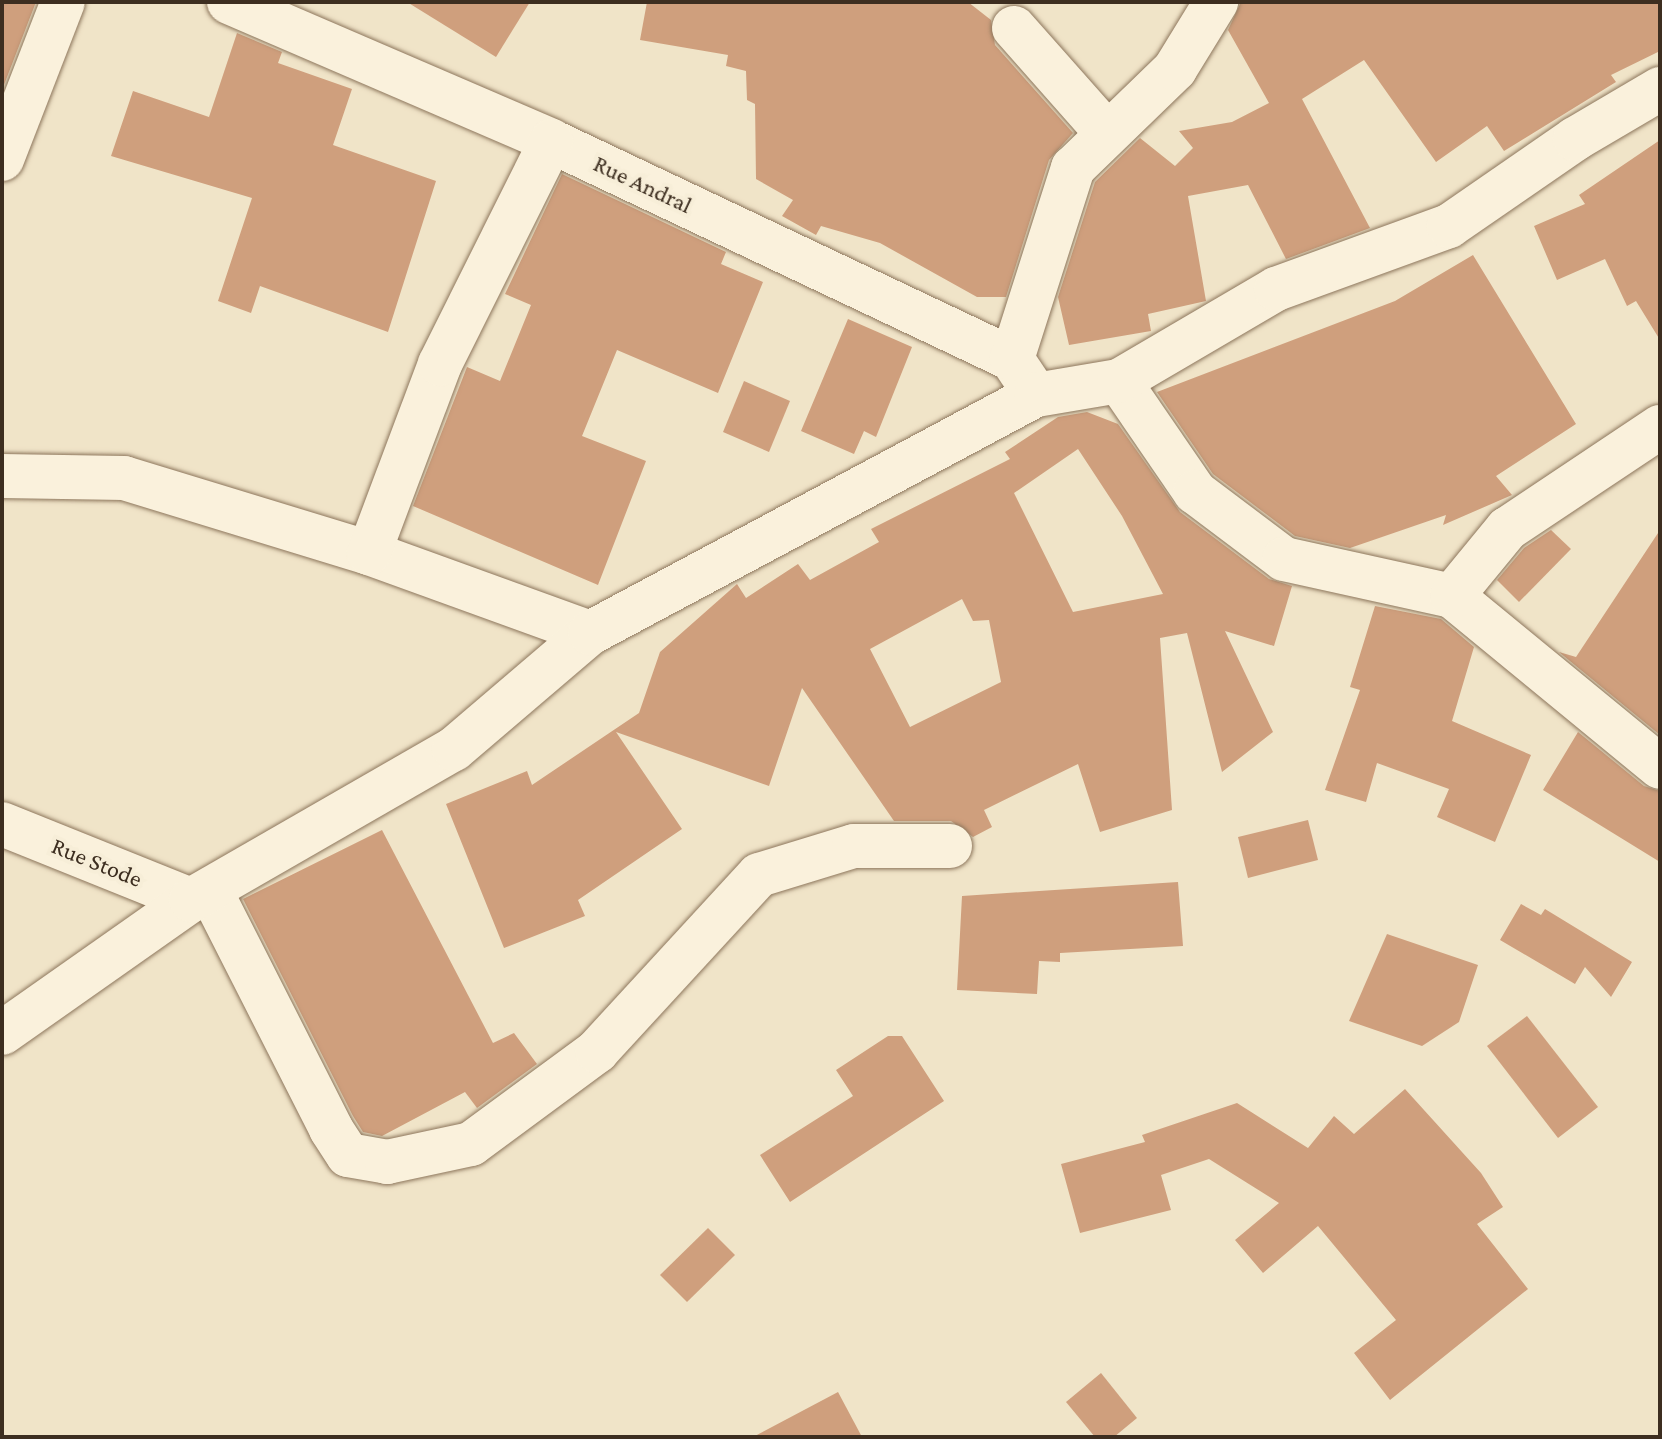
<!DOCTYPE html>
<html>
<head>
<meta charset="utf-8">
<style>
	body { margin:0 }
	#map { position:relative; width:1662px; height:1439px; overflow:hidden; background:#f0e4c8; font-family:"Crimson Pro",serif }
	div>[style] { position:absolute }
	.building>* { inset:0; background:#cf9f7d }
	.roads { filter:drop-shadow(0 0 2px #8d765c) drop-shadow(0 0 2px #8d765c) }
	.minor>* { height:44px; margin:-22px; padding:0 22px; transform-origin:22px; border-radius:22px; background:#faf1dc }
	span { translate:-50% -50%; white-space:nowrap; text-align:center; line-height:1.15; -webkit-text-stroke:8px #f7eed8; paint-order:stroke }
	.street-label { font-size:24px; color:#3d2e20 }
	.frame { position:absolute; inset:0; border:4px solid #3d2e20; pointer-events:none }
</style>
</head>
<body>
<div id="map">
	<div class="building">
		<i style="clip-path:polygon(2px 2px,36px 2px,2px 90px)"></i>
		<i style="clip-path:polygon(407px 2px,530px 2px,496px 57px)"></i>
		<i style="clip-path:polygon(647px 2px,968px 2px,991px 20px,995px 45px,1073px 133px,1049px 160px,1006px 297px,977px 297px,880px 243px,821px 226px,816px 235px,782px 216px,793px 200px,756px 179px,755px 104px,747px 100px,746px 71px,726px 66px,728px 55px,640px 40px)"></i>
		<i style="clip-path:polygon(1241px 2px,1660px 2px,1660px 51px,1611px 75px,1616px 82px,1504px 151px,1487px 126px,1436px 162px,1364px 60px,1302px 99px,1370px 228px,1286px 259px,1248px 185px,1188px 196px,1206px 301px,1148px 314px,1151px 331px,1069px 345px,1058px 297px,1095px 182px,1140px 138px,1175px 166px,1193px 148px,1179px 131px,1232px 122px,1269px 103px,1228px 30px)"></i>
		<i style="clip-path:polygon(237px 33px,282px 52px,278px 63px,352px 89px,333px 145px,436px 181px,388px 332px,260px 286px,251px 313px,218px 301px,252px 198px,111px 156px,133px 91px,209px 117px)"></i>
		<i style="clip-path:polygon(1660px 140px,1660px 340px,1636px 301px,1627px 306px,1605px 259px,1557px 280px,1534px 226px,1585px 204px,1579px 195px)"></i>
		<i style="clip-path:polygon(562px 174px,726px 252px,721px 264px,763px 282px,718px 393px,617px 350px,582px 436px,646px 461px,598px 585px,413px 506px,467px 367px,500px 381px,531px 305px,505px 294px)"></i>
		<i style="clip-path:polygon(1473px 255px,1576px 424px,1496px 476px,1512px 495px,1443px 525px,1446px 515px,1350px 548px,1295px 536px,1213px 474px,1157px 392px,1395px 301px)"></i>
		<i style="clip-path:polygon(848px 319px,912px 347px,876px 437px,864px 431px,854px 454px,801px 431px)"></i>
		<i style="clip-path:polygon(744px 381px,790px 401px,769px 452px,723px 432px)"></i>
		<i style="clip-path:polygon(evenodd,1087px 412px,1118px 424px,1180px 512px,1269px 579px,1292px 586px,1274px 646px,1225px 631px,1273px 732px,1222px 772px,1187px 633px,1160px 638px,1172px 810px,1100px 832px,1078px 764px,984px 810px,992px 827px,973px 837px,951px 821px,894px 821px,802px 688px,769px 786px,616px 732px,682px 829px,578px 900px,585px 916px,504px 948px,446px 804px,527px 771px,532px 785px,639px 713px,660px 652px,737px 584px,746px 598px,798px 564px,810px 580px,879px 542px,871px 529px,1010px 459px,1005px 452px,1058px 417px,1087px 412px,1078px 449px,1122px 516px,1163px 594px,1073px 612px,1014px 493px,1078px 449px,1087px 412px,962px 599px,973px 621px,989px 620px,1001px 682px,910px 727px,870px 649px,962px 599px)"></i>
		<i style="clip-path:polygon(1551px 530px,1571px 549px,1519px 602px,1497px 580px,1524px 548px)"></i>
		<i style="clip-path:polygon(1660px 530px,1660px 735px,1559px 652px,1576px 657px)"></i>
		<i style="clip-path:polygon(1375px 606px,1441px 619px,1474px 647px,1452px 721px,1531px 755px,1495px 842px,1437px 817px,1449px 789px,1377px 763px,1366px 802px,1325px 790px,1360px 690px,1350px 687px)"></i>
		<i style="clip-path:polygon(1578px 732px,1644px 786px,1660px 791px,1660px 862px,1543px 790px)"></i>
		<i style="clip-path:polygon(1308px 820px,1318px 860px,1248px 878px,1238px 837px)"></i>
		<i style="clip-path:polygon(382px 830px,493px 1043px,514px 1033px,537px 1064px,477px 1108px,465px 1092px,382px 1136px,363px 1132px,353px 1116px,243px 899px)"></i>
		<i style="clip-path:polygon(1178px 882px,1183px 946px,1060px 953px,1060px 962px,1039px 961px,1037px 994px,957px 990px,962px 896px)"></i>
		<i style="clip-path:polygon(1521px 904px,1541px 915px,1545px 909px,1632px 962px,1611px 997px,1585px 967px,1575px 984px,1500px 940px)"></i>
		<i style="clip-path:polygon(1387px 934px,1478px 965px,1459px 1022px,1422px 1046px,1349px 1021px)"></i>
		<i style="clip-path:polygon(1527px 1016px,1598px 1107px,1558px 1138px,1487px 1046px)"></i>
		<i style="clip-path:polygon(888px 1036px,902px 1036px,944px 1101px,790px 1202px,760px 1155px,853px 1096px,836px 1070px)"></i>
		<i style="clip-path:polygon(1405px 1089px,1481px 1173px,1503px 1207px,1477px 1224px,1528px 1289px,1390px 1400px,1354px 1353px,1396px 1320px,1318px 1226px,1263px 1273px,1235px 1240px,1279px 1203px,1209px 1159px,1161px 1175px,1171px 1210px,1080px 1233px,1061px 1164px,1145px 1142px,1142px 1135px,1237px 1103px,1308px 1148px,1334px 1116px,1354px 1134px)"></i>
		<i style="clip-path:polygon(708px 1228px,735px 1255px,687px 1302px,660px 1275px)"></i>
		<i style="clip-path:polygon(1101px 1373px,1137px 1418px,1114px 1437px,1095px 1437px,1066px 1402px)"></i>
		<i style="clip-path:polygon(838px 1392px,862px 1437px,753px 1437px)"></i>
	</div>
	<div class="roads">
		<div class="minor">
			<i style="left:229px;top:2px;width:351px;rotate:23.3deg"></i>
			<i style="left:551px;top:141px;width:510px;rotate:25.31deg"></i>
			<i style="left:1012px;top:359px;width:43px;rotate:56.3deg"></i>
			<i style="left:1014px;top:28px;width:139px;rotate:48.5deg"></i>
			<i style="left:2px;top:159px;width:168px;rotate:-68.8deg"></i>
			<i style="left:1012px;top:359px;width:201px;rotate:-72.3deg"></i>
			<i style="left:1073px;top:168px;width:142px;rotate:-44.1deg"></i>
			<i style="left:1175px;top:69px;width:79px;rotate:-58.5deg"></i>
			<i style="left:1119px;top:381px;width:135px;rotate:55.6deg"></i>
			<i style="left:1195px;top:492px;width:111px;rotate:37deg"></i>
			<i style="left:1284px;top:559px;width:172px;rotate:12.4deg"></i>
			<i style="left:1452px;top:596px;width:269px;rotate:39.4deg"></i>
			<i style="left:2px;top:476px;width:122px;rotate:0.9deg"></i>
			<i style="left:124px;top:478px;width:256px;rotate:17deg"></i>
			<i style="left:369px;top:553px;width:235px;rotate:19.9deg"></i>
			<i style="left:369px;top:553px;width:202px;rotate:-69.4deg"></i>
			<i style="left:440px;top:364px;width:249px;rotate:-63.5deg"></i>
			<i style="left:1452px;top:596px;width:87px;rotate:-50.6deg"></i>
			<i style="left:1507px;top:529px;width:184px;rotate:-33.7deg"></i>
			<i style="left:2px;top:824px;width:204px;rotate:21.9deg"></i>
			<i style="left:210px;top:890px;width:268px;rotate:63.1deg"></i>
			<i style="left:331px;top:1129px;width:31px;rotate:57deg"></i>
			<i style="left:348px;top:1155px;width:40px;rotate:10deg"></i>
			<i style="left:387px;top:1162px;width:86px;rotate:-12.1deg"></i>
			<i style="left:471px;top:1144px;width:157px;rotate:-36.4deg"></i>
			<i style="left:597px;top:1051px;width:239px;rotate:-47.4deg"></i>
			<i style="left:759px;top:875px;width:99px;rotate:-17deg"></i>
			<i style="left:854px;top:846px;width:96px"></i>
			<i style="left:2px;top:1033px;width:231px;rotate:-35.1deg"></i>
			<i style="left:191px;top:900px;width:303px;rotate:-29.9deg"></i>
			<i style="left:454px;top:749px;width:179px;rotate:-40.5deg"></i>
			<i style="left:590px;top:633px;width:506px;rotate:-28.09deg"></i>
			<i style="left:1036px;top:395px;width:84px;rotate:-9.6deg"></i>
			<i style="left:1119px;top:381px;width:182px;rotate:-30.4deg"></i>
			<i style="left:1276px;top:289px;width:184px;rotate:-20deg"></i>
			<i style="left:1449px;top:226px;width:153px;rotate:-34.6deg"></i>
			<i style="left:1575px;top:139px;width:99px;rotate:-30.5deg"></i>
		</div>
	</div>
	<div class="street-label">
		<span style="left:643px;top:184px;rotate:25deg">Rue Andral</span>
		<span style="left:97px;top:862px;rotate:22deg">Rue Stode</span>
	</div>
	<div class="frame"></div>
</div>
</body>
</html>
